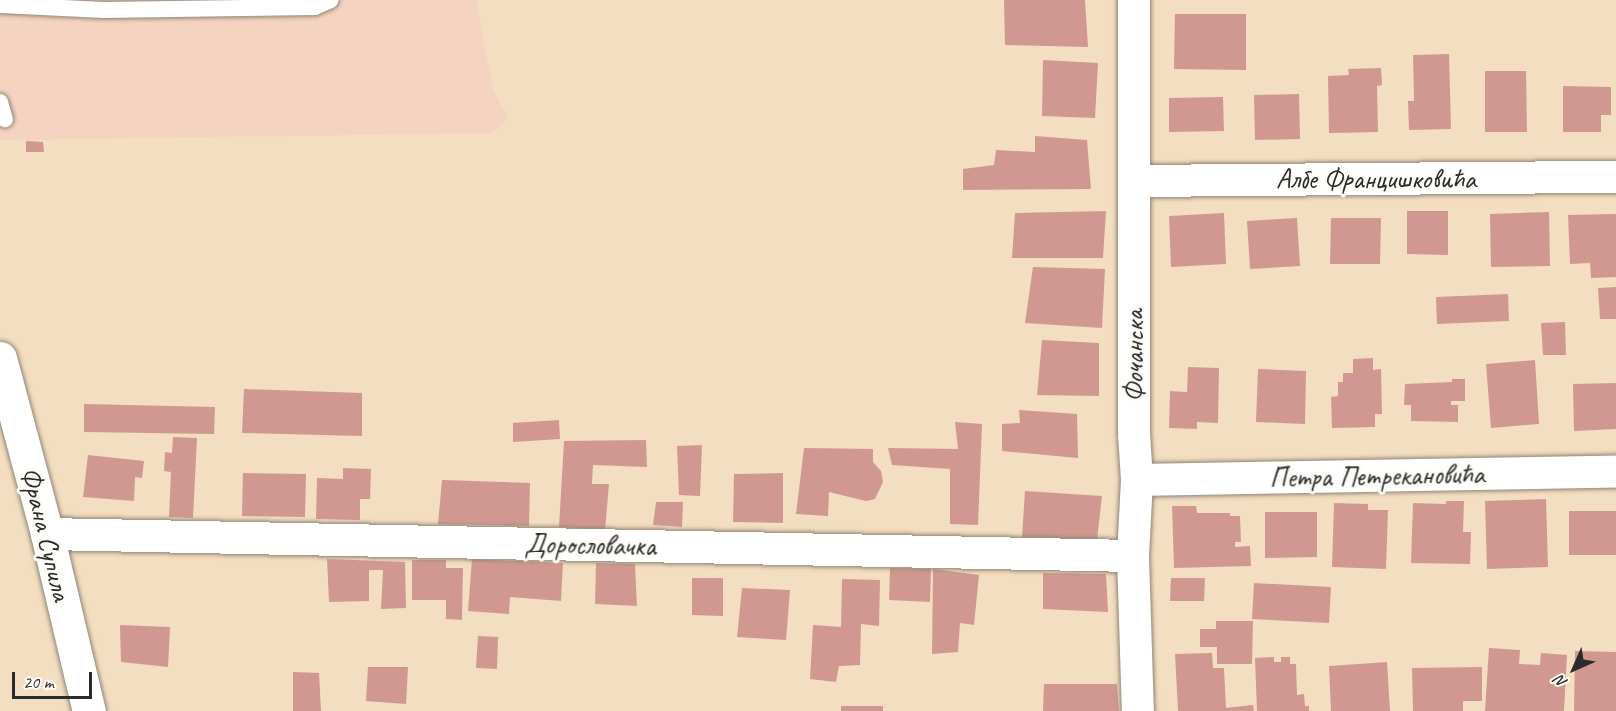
<!DOCTYPE html>
<html>
<head>
<meta charset="utf-8">
<style>
	body { margin:0 }
	#map { position:relative; width:1616px; height:711px; overflow:hidden; background:#f3dec1; font-family:Caveat,sans-serif }
	div>[style] { position:absolute }
	.built>* { inset:0; background:#f5d3c1 }
	.building>* { inset:0; background:#d19891 }
	.roads { filter:drop-shadow(0 0 2px #8f8476) drop-shadow(0 0 2px #8f8476) }
	.service>* { height:16px; margin:-8px; padding:0 8px; transform-origin:8px; border-radius:8px; background:#fff }
	.minor>* { height:32px; margin:-16px; padding:0 16px; transform-origin:16px; border-radius:16px; background:#fff }
	.tertiary>* { height:33px; margin:-16.5px; padding:0 16.5px; transform-origin:16.5px; border-radius:16.5px; background:#fff }
	span { translate:-50% -50%; white-space:nowrap; text-align:center; line-height:1.15; -webkit-text-stroke:6px #fdfcf7; paint-order:stroke }
	.street-label { font-size:28px; color:#2b2b2b }
	.north { position:absolute; left:1544px; top:639px; width:60px; height:60px; -webkit-text-stroke:4px #fdfcf7; paint-order:stroke; rotate:225deg; font-size:16px; font-weight:700; line-height:24px; text-align:center; color:#2b2b2b }
	.north::after { content:''; display:block; margin:auto; width:21px; height:27px; background:#2b2b2b; clip-path:polygon(50% 0,100% 100%,50% 72%,0 100%) }
	.scale { position:absolute; left:12px; top:672px; width:80px; height:27px; box-sizing:border-box; border:3px solid #2b2b2b; border-top:0; padding-left:8px; font-size:18px; line-height:21px; white-space:nowrap; color:#2b2b2b; -webkit-text-stroke:4px #fdfcf7; paint-order:stroke }
</style>
</head>
<body>
<div id="map">
	<div class="built">
		<i style="clip-path:polygon(0 0,476px 0,493px 90px,508px 118px,492px 133px,0 140px)"></i>
	</div>
	<div class="building">
		<i style="clip-path:polygon(1004px 0,1085px 0,1088px 47px,1005px 45px)"></i>
		<i style="clip-path:polygon(1175px 14px,1246px 14px,1246px 70px,1174px 69px)"></i>
		<i style="clip-path:polygon(1449px 54px,1451px 129px,1409px 130px,1408px 101px,1414px 101px,1413px 55px)"></i>
		<i style="clip-path:polygon(1043px 60px,1098px 63px,1095px 118px,1042px 116px)"></i>
		<i style="clip-path:polygon(1381px 68px,1382px 85px,1377px 86px,1378px 132px,1329px 133px,1328px 76px,1349px 75px,1348px 69px)"></i>
		<i style="clip-path:polygon(1485px 71px,1526px 71px,1527px 132px,1485px 132px)"></i>
		<i style="clip-path:polygon(1563px 86px,1611px 87px,1611px 115px,1601px 115px,1601px 132px,1563px 132px)"></i>
		<i style="clip-path:polygon(1299px 94px,1300px 139px,1255px 140px,1254px 95px)"></i>
		<i style="clip-path:polygon(1223px 97px,1224px 131px,1169px 132px,1169px 98px)"></i>
		<i style="clip-path:polygon(1035px 136px,1087px 140px,1091px 189px,963px 190px,963px 169px,994px 165px,996px 150px,1035px 152px)"></i>
		<i style="clip-path:polygon(26px 141px,43px 142px,44px 152px,26px 152px)"></i>
		<i style="clip-path:polygon(1106px 211px,1103px 258px,1012px 258px,1015px 213px)"></i>
		<i style="clip-path:polygon(1407px 211px,1448px 211px,1448px 255px,1407px 254px)"></i>
		<i style="clip-path:polygon(1549px 212px,1550px 266px,1491px 267px,1490px 214px)"></i>
		<i style="clip-path:polygon(1224px 213px,1226px 264px,1171px 267px,1169px 216px)"></i>
		<i style="clip-path:polygon(1616px 214px,1616px 277px,1591px 278px,1590px 263px,1570px 264px,1568px 215px)"></i>
		<i style="clip-path:polygon(1297px 218px,1300px 266px,1250px 269px,1247px 221px)"></i>
		<i style="clip-path:polygon(1331px 218px,1381px 218px,1380px 264px,1330px 264px)"></i>
		<i style="clip-path:polygon(1033px 267px,1105px 269px,1102px 328px,1025px 323px)"></i>
		<i style="clip-path:polygon(1616px 287px,1616px 319px,1600px 319px,1598px 288px)"></i>
		<i style="clip-path:polygon(1508px 294px,1509px 321px,1437px 324px,1436px 297px)"></i>
		<i style="clip-path:polygon(1565px 322px,1566px 355px,1543px 355px,1541px 323px)"></i>
		<i style="clip-path:polygon(1042px 340px,1099px 343px,1099px 396px,1037px 395px)"></i>
		<i style="clip-path:polygon(1373px 358px,1373px 370px,1381px 369px,1382px 414px,1375px 414px,1375px 427px,1332px 428px,1331px 397px,1338px 396px,1338px 382px,1343px 382px,1343px 373px,1353px 373px,1353px 359px)"></i>
		<i style="clip-path:polygon(1535px 360px,1539px 424px,1491px 428px,1486px 364px)"></i>
		<i style="clip-path:polygon(1188px 367px,1219px 368px,1218px 423px,1197px 422px,1197px 429px,1169px 428px,1170px 391px,1187px 392px)"></i>
		<i style="clip-path:polygon(1258px 369px,1306px 371px,1305px 424px,1256px 422px)"></i>
		<i style="clip-path:polygon(1452px 379px,1465px 379px,1465px 401px,1451px 401px,1451px 405px,1458px 405px,1458px 422px,1411px 421px,1411px 405px,1404px 405px,1405px 384px,1452px 382px)"></i>
		<i style="clip-path:polygon(1616px 383px,1616px 429px,1574px 431px,1573px 384px)"></i>
		<i style="clip-path:polygon(244px 389px,362px 393px,362px 436px,242px 433px)"></i>
		<i style="clip-path:polygon(84px 404px,215px 407px,214px 434px,84px 432px)"></i>
		<i style="clip-path:polygon(1019px 410px,1077px 414px,1078px 458px,1002px 451px,1002px 424px,1020px 423px)"></i>
		<i style="clip-path:polygon(559px 420px,560px 439px,513px 442px,513px 423px)"></i>
		<i style="clip-path:polygon(955px 422px,982px 424px,978px 525px,950px 524px,950px 469px,892px 465px,888px 448px,958px 449px)"></i>
		<i style="clip-path:polygon(173px 437px,197px 438px,193px 518px,169px 517px,171px 472px,164px 471px,165px 452px,172px 453px)"></i>
		<i style="clip-path:polygon(646px 440px,647px 467px,593px 465px,592px 484px,609px 484px,605px 530px,559px 527px,564px 441px)"></i>
		<i style="clip-path:polygon(702px 445px,700px 496px,679px 495px,677px 446px)"></i>
		<i style="clip-path:polygon(804px 448px,873px 449px,873px 462px,881px 471px,883px 482px,875px 499px,866px 501px,829px 492px,828px 516px,796px 514px)"></i>
		<i style="clip-path:polygon(88px 455px,144px 461px,142px 478px,135px 477px,134px 501px,83px 497px)"></i>
		<i style="clip-path:polygon(343px 468px,371px 469px,370px 499px,360px 499px,360px 520px,316px 519px,317px 478px,343px 479px)"></i>
		<i style="clip-path:polygon(243px 473px,306px 474px,305px 517px,242px 516px)"></i>
		<i style="clip-path:polygon(783px 473px,783px 523px,733px 522px,734px 474px)"></i>
		<i style="clip-path:polygon(442px 480px,530px 483px,529px 526px,438px 524px)"></i>
		<i style="clip-path:polygon(1025px 491px,1102px 496px,1097px 540px,1022px 537px)"></i>
		<i style="clip-path:polygon(1546px 499px,1548px 567px,1487px 569px,1485px 501px)"></i>
		<i style="clip-path:polygon(1446px 501px,1464px 501px,1463px 532px,1471px 532px,1470px 564px,1411px 563px,1413px 503px,1446px 504px)"></i>
		<i style="clip-path:polygon(656px 502px,683px 502px,682px 527px,653px 525px)"></i>
		<i style="clip-path:polygon(1334px 503px,1368px 504px,1368px 510px,1388px 510px,1386px 569px,1332px 567px)"></i>
		<i style="clip-path:polygon(1172px 506px,1196px 506px,1197px 513px,1230px 513px,1230px 516px,1240px 516px,1241px 542px,1235px 542px,1235px 547px,1250px 546px,1251px 566px,1174px 568px)"></i>
		<i style="clip-path:polygon(1569px 511px,1616px 511px,1616px 555px,1569px 555px)"></i>
		<i style="clip-path:polygon(1265px 512px,1317px 512px,1317px 557px,1265px 558px)"></i>
		<i style="clip-path:polygon(327px 559px,405px 562px,406px 608px,381px 609px,383px 570px,369px 570px,369px 601px,329px 602px)"></i>
		<i style="clip-path:polygon(472px 559px,563px 563px,561px 601px,510px 597px,509px 614px,468px 611px)"></i>
		<i style="clip-path:polygon(412px 560px,446px 560px,446px 568px,463px 568px,462px 620px,446px 619px,446px 600px,412px 600px)"></i>
		<i style="clip-path:polygon(596px 563px,635px 564px,637px 606px,595px 604px)"></i>
		<i style="clip-path:polygon(890px 568px,931px 569px,930px 602px,889px 600px)"></i>
		<i style="clip-path:polygon(933px 569px,979px 575px,974px 625px,960px 623px,958px 652px,932px 654px)"></i>
		<i style="clip-path:polygon(1043px 573px,1106px 574px,1108px 612px,1043px 609px)"></i>
		<i style="clip-path:polygon(692px 578px,723px 578px,723px 616px,692px 615px)"></i>
		<i style="clip-path:polygon(1171px 578px,1205px 578px,1204px 601px,1170px 601px)"></i>
		<i style="clip-path:polygon(842px 579px,880px 580px,879px 626px,861px 624px,860px 665px,839px 666px,836px 682px,810px 679px,813px 625px,841px 627px)"></i>
		<i style="clip-path:polygon(1254px 583px,1331px 587px,1329px 623px,1252px 619px)"></i>
		<i style="clip-path:polygon(742px 588px,790px 590px,786px 640px,737px 637px)"></i>
		<i style="clip-path:polygon(1216px 621px,1253px 621px,1252px 664px,1217px 664px,1217px 647px,1200px 647px,1200px 629px,1216px 629px)"></i>
		<i style="clip-path:polygon(120px 625px,170px 627px,168px 667px,121px 662px)"></i>
		<i style="clip-path:polygon(478px 636px,498px 637px,497px 669px,476px 668px)"></i>
		<i style="clip-path:polygon(1489px 648px,1520px 650px,1519px 664px,1540px 665px,1541px 653px,1567px 655px,1564px 711px,1485px 711px)"></i>
		<i style="clip-path:polygon(1575px 651px,1616px 652px,1616px 711px,1574px 711px)"></i>
		<i style="clip-path:polygon(1212px 653px,1213px 668px,1224px 668px,1226px 708px,1253px 705px,1254px 711px,1178px 711px,1175px 654px)"></i>
		<i style="clip-path:polygon(1274px 657px,1274px 662px,1281px 662px,1281px 657px,1290px 657px,1290px 664px,1296px 664px,1297px 695px,1304px 694px,1305px 706px,1309px 706px,1309px 711px,1257px 711px,1255px 658px)"></i>
		<i style="clip-path:polygon(1387px 662px,1390px 711px,1331px 711px,1329px 666px)"></i>
		<i style="clip-path:polygon(368px 667px,408px 667px,406px 704px,366px 701px)"></i>
		<i style="clip-path:polygon(1482px 667px,1482px 701px,1463px 701px,1463px 711px,1413px 711px,1412px 668px)"></i>
		<i style="clip-path:polygon(293px 672px,319px 673px,321px 711px,293px 711px)"></i>
		<i style="clip-path:polygon(1044px 684px,1117px 684px,1119px 711px,1043px 711px)"></i>
		<i style="clip-path:polygon(841px 706px,883px 706px,883px 711px,841px 711px)"></i>
	</div>
	<div class="roads">
		<div class="service">
			<i style="left:0;top:5px;width:104px;rotate:2.8deg"></i>
			<i style="left:104px;top:10px;width:211px;rotate:-0.8deg"></i>
			<i style="left:315px;top:7px;width:17px;rotate:-24deg"></i>
			<i style="left:0;top:102px;width:18px;rotate:74deg"></i>
		</div>
		<div class="minor">
			<i style="left:1134px;top:0;width:434px;rotate:90deg"></i>
			<i style="left:1134px;top:434px;width:46px;rotate:86.3deg"></i>
			<i style="left:1137px;top:480px;width:76px;rotate:93deg"></i>
			<i style="left:1133px;top:556px;width:155px;rotate:88.2deg"></i>
			<i style="left:1135px;top:181px;width:481px;rotate:-0.5deg"></i>
			<i style="left:1137px;top:480px;width:479px;rotate:-1deg"></i>
			<i style="left:47px;top:534px;width:1086px;rotate:1.16deg"></i>
		</div>
		<div class="tertiary">
			<i style="left:0;top:358px;width:182px;rotate:75deg"></i>
			<i style="left:47px;top:534px;width:182px;rotate:76.7deg"></i>
		</div>
	</div>
	<div class="street-label">
		<span style="left:1376px;top:179px">Албе Францишковића</span>
		<span style="left:1134px;top:356px;rotate:-90deg">Фочанска</span>
		<span style="left:1377px;top:476px;rotate:-1deg">Петра Петрекановића</span>
		<span style="left:46px;top:534px;rotate:76deg">Франа Супила</span>
		<span style="left:590px;top:545px;rotate:1deg">Дорословачка</span>
	</div>
	<div class="north">N</div>
	<div class="scale">20 m</div>
</div>
</body>
</html>
